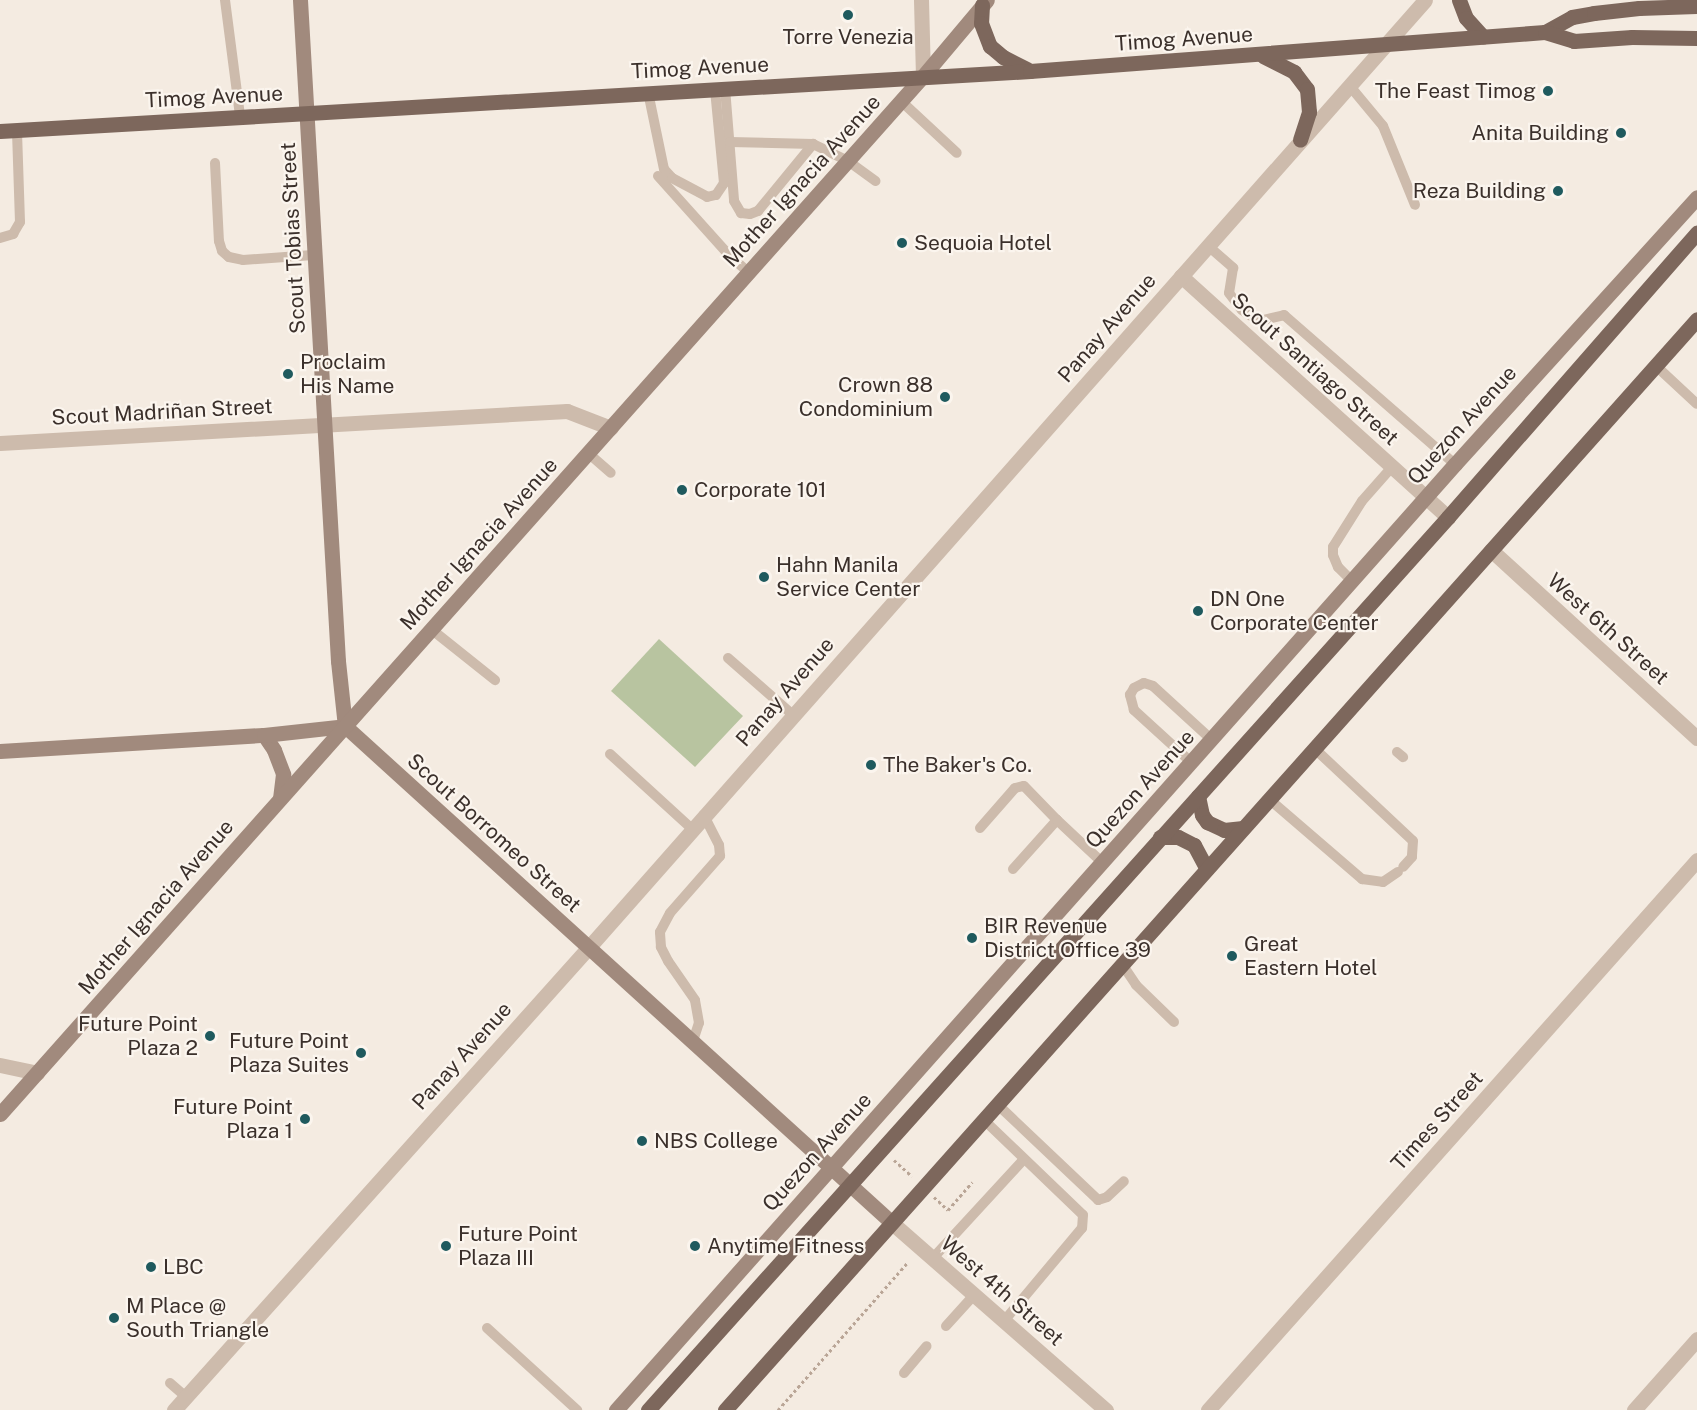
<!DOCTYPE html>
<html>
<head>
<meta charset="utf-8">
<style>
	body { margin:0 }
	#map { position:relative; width:1697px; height:1410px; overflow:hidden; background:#f4ebe1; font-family:"Public Sans",sans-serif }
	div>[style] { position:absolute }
	.green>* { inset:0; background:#b8c4a0 }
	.path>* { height:3px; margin-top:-1.5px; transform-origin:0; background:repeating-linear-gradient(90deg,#b9a596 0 3px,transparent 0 6px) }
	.lane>* { height:10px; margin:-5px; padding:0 5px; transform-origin:5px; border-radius:5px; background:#cdbbac }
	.street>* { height:15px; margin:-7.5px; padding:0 7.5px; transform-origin:7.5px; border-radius:7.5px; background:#cdbbac }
	.secondary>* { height:15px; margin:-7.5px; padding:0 7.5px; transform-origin:7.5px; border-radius:7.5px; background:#a18a7d }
	.primary>* { height:15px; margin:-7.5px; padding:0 7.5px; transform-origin:7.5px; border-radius:7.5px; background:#7d675c }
	.dots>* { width:16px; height:16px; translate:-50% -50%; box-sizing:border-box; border:3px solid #fbf5ee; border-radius:50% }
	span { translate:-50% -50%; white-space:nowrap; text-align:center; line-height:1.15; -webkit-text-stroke:4.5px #fbf5ee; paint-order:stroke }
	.poi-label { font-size:21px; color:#3b302b }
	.right { translate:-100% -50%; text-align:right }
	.left { translate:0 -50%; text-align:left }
	.street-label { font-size:21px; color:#3b302b }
</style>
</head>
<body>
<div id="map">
	<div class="green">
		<i style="clip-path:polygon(659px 639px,743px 716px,695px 767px,611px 691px)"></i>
	</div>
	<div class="path">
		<i style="left:894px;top:1160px;width:24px;rotate:42deg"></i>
		<i style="left:934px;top:1197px;width:19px;rotate:43deg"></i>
		<i style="left:948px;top:1210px;width:37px;rotate:-49deg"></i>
		<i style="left:778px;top:1410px;width:196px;rotate:-48.7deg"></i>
	</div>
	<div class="lane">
		<i style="left:225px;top:0;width:117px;rotate:82.6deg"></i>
		<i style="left:1349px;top:85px;width:53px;rotate:50.3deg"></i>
		<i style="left:1383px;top:126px;width:85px;rotate:67.9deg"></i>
		<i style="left:725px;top:88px;width:113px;rotate:85.4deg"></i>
		<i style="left:734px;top:201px;width:14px;rotate:60deg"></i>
		<i style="left:741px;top:213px;width:9px;rotate:6deg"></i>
		<i style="left:750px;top:214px;width:9px;rotate:-21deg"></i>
		<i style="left:758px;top:211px;width:87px;rotate:-50.6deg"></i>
		<i style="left:648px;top:92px;width:79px;rotate:78.3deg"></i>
		<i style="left:664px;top:169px;width:12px;rotate:48deg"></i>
		<i style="left:672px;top:178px;width:40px;rotate:28deg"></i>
		<i style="left:707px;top:197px;width:9px;rotate:-13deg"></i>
		<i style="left:716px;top:195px;width:14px;rotate:-56deg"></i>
		<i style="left:724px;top:183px;width:94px;rotate:-95.5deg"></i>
		<i style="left:901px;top:101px;width:76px;rotate:42.9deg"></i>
		<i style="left:730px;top:142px;width:83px;rotate:1.4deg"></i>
		<i style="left:813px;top:144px;width:39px;rotate:26deg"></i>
		<i style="left:848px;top:161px;width:34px;rotate:36deg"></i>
		<i style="left:215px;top:163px;width:78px;rotate:87.1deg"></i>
		<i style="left:219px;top:241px;width:10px;rotate:73deg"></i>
		<i style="left:222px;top:251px;width:9px;rotate:41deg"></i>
		<i style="left:229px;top:257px;width:14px;rotate:12deg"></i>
		<i style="left:243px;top:260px;width:70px;rotate:-4.1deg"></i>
		<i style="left:658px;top:176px;width:105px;rotate:48.1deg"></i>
		<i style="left:728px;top:254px;width:27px;rotate:42deg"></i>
		<i style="left:0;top:238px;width:14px;rotate:-17deg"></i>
		<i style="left:13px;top:234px;width:14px;rotate:-60deg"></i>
		<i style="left:20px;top:222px;width:92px;rotate:-91.9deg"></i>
		<i style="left:1207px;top:245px;width:35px;rotate:41deg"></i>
		<i style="left:1233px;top:268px;width:25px;rotate:99deg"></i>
		<i style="left:1229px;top:293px;width:21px;rotate:53deg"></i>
		<i style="left:1242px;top:310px;width:20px;rotate:33deg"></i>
		<i style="left:1259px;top:321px;width:26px;rotate:-13deg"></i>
		<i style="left:1284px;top:315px;width:227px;rotate:41.1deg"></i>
		<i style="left:1655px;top:365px;width:57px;rotate:42.9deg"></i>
		<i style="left:588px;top:453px;width:30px;rotate:41deg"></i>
		<i style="left:1352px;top:581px;width:20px;rotate:-135deg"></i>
		<i style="left:1338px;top:567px;width:13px;rotate:-113deg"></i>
		<i style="left:1333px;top:555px;width:8px;rotate:-90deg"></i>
		<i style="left:1333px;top:547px;width:54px;rotate:-57.8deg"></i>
		<i style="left:1362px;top:501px;width:45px;rotate:-48.6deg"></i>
		<i style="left:431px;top:629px;width:82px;rotate:38.6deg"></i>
		<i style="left:728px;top:658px;width:86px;rotate:41.2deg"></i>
		<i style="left:1315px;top:749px;width:134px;rotate:43.2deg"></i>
		<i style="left:1413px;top:841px;width:16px;rotate:94deg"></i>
		<i style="left:1412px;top:857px;width:13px;rotate:132deg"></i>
		<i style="left:1397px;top:752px;width:8px;rotate:40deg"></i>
		<i style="left:610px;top:754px;width:111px;rotate:42.4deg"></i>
		<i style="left:1192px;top:763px;width:79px;rotate:-137.6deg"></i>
		<i style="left:1134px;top:710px;width:16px;rotate:-105deg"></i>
		<i style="left:1130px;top:695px;width:8px;rotate:-60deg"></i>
		<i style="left:1134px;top:688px;width:11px;rotate:-27deg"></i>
		<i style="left:1144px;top:683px;width:9px;rotate:18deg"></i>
		<i style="left:1153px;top:686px;width:80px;rotate:42.5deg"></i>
		<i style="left:1269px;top:799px;width:123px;rotate:40.7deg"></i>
		<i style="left:1362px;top:879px;width:21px;rotate:8deg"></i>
		<i style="left:1383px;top:882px;width:18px;rotate:-34deg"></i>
		<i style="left:980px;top:828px;width:53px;rotate:-48.8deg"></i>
		<i style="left:1015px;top:788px;width:9px;rotate:-13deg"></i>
		<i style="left:1024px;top:786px;width:47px;rotate:45.9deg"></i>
		<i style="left:1013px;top:869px;width:66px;rotate:-48.1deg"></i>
		<i style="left:1057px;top:820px;width:63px;rotate:43.1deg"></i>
		<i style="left:1122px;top:964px;width:25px;rotate:56deg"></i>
		<i style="left:1136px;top:985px;width:53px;rotate:44.2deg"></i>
		<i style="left:693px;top:1041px;width:19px;rotate:-72deg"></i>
		<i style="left:699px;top:1023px;width:23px;rotate:-100deg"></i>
		<i style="left:695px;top:1000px;width:47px;rotate:-124.7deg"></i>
		<i style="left:668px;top:961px;width:16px;rotate:-117deg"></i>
		<i style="left:661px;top:947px;width:15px;rotate:-94deg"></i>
		<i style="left:660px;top:932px;width:21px;rotate:-62deg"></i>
		<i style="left:670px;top:913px;width:76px;rotate:-48.7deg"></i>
		<i style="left:720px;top:856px;width:11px;rotate:-95deg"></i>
		<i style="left:719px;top:845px;width:34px;rotate:-117deg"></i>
		<i style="left:998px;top:1105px;width:138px;rotate:43.5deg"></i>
		<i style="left:1098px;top:1200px;width:9px;rotate:-18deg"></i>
		<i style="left:1107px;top:1197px;width:23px;rotate:-43deg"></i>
		<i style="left:984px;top:1120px;width:137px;rotate:43.8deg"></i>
		<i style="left:1083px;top:1215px;width:13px;rotate:94deg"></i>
		<i style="left:1082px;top:1228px;width:121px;rotate:130deg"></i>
		<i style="left:933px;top:1258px;width:134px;rotate:-47.4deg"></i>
		<i style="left:946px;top:1326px;width:42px;rotate:-47.9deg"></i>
		<i style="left:487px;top:1328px;width:122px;rotate:42.3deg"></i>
		<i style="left:904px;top:1373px;width:35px;rotate:-50deg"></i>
		<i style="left:170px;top:1383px;width:21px;rotate:41deg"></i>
	</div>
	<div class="street">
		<i style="left:921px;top:0;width:76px;rotate:88.5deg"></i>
		<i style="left:1181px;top:276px;width:360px;rotate:42.1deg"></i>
		<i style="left:0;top:443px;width:568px;rotate:-3.23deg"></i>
		<i style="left:567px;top:411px;width:47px;rotate:21.1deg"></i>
		<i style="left:1491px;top:550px;width:279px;rotate:42.4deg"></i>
		<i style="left:0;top:1065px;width:38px;rotate:12deg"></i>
		<i style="left:891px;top:1222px;width:286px;rotate:41.2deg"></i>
		<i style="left:174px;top:1410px;width:622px;rotate:-48.13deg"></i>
		<i style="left:589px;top:947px;width:1263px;rotate:-48.56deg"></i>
		<i style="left:1208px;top:1410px;width:736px;rotate:-48.36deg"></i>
		<i style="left:1634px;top:1410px;width:95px;rotate:-48.4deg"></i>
	</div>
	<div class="secondary">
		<i style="left:300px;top:0;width:662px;rotate:86.71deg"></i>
		<i style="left:338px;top:661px;width:65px;rotate:83.9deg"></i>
		<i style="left:264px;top:735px;width:18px;rotate:56deg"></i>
		<i style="left:274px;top:750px;width:26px;rotate:69deg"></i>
		<i style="left:283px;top:774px;width:24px;rotate:97deg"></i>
		<i style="left:0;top:751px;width:264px;rotate:-3.5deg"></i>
		<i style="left:264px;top:735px;width:81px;rotate:-6.3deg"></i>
		<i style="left:345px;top:726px;width:738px;rotate:42.25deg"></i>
		<i style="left:0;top:1114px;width:1389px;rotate:-48.36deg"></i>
		<i style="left:923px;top:76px;width:99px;rotate:-49.9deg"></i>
		<i style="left:616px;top:1410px;width:1264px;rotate:-48.43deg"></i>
		<i style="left:1455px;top:464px;width:360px;rotate:-47.8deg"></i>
	</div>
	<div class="primary">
		<i style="left:1459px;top:0;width:19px;rotate:69deg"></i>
		<i style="left:1466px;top:18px;width:25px;rotate:48deg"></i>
		<i style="left:982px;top:5px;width:18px;rotate:93deg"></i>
		<i style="left:981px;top:23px;width:25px;rotate:69deg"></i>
		<i style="left:990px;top:46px;width:17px;rotate:40deg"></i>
		<i style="left:1003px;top:57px;width:27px;rotate:27deg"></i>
		<i style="left:1545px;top:32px;width:31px;rotate:-29deg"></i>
		<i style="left:1572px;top:17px;width:22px;rotate:-10deg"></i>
		<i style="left:1594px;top:13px;width:45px;rotate:-6.3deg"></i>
		<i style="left:1639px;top:8px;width:58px;rotate:-2deg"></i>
		<i style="left:1263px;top:56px;width:35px;rotate:27deg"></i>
		<i style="left:1294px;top:72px;width:21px;rotate:53deg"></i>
		<i style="left:1307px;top:89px;width:23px;rotate:85deg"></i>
		<i style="left:1309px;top:112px;width:29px;rotate:108deg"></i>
		<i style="left:0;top:131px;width:1032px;rotate:-3.33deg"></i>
		<i style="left:1030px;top:71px;width:516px;rotate:-4.33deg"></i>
		<i style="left:1545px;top:32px;width:30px;rotate:17deg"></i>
		<i style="left:1574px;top:41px;width:58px;rotate:-3.9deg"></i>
		<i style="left:1632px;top:37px;width:65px;rotate:0.9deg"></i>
		<i style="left:1198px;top:796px;width:19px;rotate:78deg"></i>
		<i style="left:1202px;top:815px;width:9px;rotate:54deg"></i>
		<i style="left:1207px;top:822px;width:19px;rotate:25deg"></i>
		<i style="left:1224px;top:830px;width:19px;rotate:-6deg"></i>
		<i style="left:1160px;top:837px;width:18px"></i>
		<i style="left:1178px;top:837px;width:18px;rotate:27deg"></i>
		<i style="left:1194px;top:845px;width:27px;rotate:62deg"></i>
		<i style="left:648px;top:1410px;width:1199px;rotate:-48.14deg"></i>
		<i style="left:1448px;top:517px;width:378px;rotate:-48.8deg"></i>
		<i style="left:725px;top:1410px;width:1461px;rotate:-48.3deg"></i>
	</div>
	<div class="dots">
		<i style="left:848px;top:15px;background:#1f5a5e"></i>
		<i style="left:1548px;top:91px;background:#1f5a5e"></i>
		<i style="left:1621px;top:133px;background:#1f5a5e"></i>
		<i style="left:1558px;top:191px;background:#1f5a5e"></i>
		<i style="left:902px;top:243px;background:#1f5a5e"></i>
		<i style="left:288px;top:374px;background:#1f5a5e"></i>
		<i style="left:945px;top:397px;background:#1f5a5e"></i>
		<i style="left:682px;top:490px;background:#1f5a5e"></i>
		<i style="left:764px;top:577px;background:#1f5a5e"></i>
		<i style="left:1198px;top:611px;background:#1f5a5e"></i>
		<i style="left:871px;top:765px;background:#1f5a5e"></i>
		<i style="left:972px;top:938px;background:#1f5a5e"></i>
		<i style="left:1232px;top:956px;background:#1f5a5e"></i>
		<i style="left:210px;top:1036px;background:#1f5a5e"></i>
		<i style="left:361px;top:1053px;background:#1f5a5e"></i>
		<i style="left:305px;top:1119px;background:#1f5a5e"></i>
		<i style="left:642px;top:1141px;background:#1f5a5e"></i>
		<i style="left:446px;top:1246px;background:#1f5a5e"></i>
		<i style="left:695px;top:1246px;background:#1f5a5e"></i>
		<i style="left:151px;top:1267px;background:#1f5a5e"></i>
		<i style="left:114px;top:1318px;background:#1f5a5e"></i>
	</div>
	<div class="poi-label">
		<span style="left:848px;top:37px">Torre Venezia</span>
		<span class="right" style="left:1536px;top:91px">The Feast Timog</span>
		<span class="right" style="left:1609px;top:133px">Anita Building</span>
		<span class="right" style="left:1546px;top:191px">Reza Building</span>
		<span class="left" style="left:914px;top:243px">Sequoia Hotel</span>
		<span class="left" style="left:300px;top:374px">Proclaim<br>His Name</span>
		<span class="right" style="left:933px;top:397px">Crown 88<br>Condominium</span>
		<span class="left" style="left:694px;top:490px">Corporate 101</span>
		<span class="left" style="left:776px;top:577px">Hahn Manila<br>Service Center</span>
		<span class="left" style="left:1210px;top:611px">DN One<br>Corporate Center</span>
		<span class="left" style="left:883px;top:765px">The Baker's Co.</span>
		<span class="left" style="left:984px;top:938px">BIR Revenue<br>District Office 39</span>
		<span class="left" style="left:1244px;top:956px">Great<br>Eastern Hotel</span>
		<span class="right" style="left:198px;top:1036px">Future Point<br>Plaza 2</span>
		<span class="right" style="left:349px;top:1053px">Future Point<br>Plaza Suites</span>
		<span class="right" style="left:293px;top:1119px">Future Point<br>Plaza 1</span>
		<span class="left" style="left:654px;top:1141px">NBS College</span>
		<span class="left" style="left:458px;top:1246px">Future Point<br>Plaza III</span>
		<span class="left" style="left:707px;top:1246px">Anytime Fitness</span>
		<span class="left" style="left:163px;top:1267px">LBC</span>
		<span class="left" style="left:126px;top:1318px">M Place @<br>South Triangle</span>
	</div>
	<div class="street-label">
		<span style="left:1184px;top:39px;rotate:-4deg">Timog Avenue</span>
		<span style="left:700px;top:68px;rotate:-3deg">Timog Avenue</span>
		<span style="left:214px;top:97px;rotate:-3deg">Timog Avenue</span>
		<span style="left:802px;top:181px;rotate:-48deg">Mother Ignacia Avenue</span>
		<span style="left:293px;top:238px;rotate:-93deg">Scout Tobias Street</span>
		<span style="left:1107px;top:328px;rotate:-49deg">Panay Avenue</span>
		<span style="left:1315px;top:369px;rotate:42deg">Scout Santiago Street</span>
		<span style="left:162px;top:412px;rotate:-3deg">Scout Madriñan Street</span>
		<span style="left:1462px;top:425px;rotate:-48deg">Quezon Avenue</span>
		<span style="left:479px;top:544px;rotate:-48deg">Mother Ignacia Avenue</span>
		<span style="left:1608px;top:629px;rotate:42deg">West 6th Street</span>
		<span style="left:785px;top:692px;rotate:-49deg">Panay Avenue</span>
		<span style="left:1140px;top:789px;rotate:-48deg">Quezon Avenue</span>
		<span style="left:494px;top:833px;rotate:42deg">Scout Borromeo Street</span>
		<span style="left:156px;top:907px;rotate:-49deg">Mother Ignacia Avenue</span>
		<span style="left:462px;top:1056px;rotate:-48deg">Panay Avenue</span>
		<span style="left:1437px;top:1121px;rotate:-48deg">Times Street</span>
		<span style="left:817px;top:1152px;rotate:-48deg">Quezon Avenue</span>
		<span style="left:1002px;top:1291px;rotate:41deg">West 4th Street</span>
	</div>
</div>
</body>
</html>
